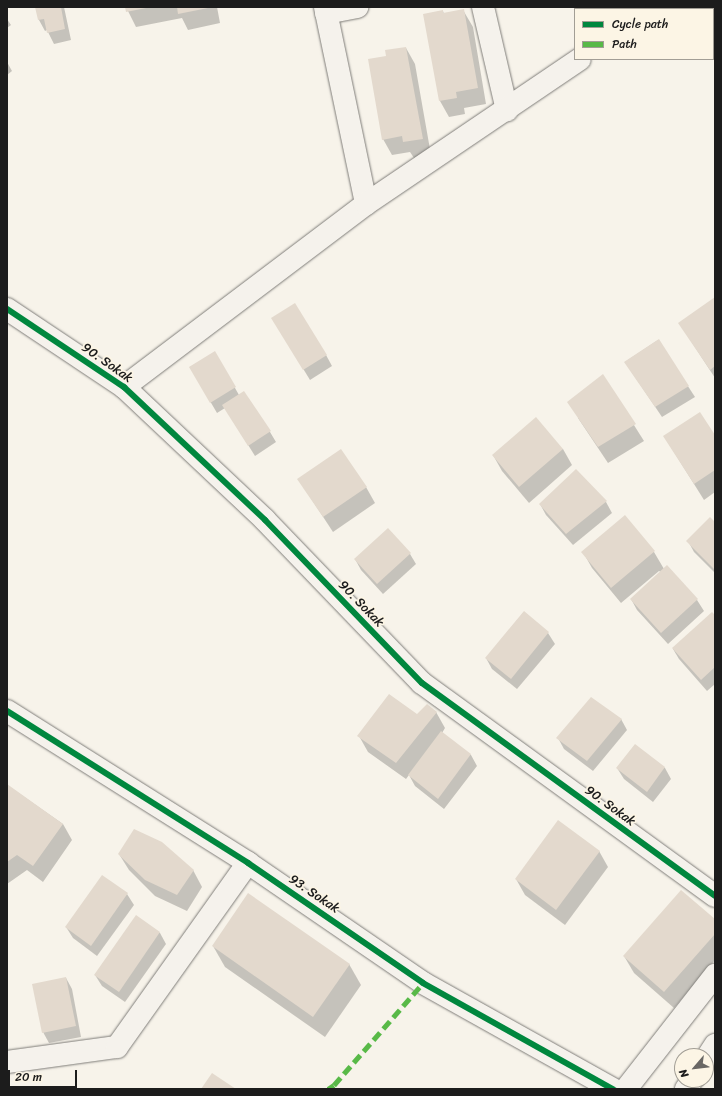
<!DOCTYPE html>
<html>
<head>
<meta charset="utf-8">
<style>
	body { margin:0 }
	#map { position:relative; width:722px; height:1096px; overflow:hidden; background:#f7f3ea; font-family:Sriracha,sans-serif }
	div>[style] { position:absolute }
	.shadow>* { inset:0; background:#0003 }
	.building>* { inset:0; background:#e3d9cd }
	.roads { filter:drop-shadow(0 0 1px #7f7d79) drop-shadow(0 0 1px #7f7d79) }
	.street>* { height:22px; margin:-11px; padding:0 11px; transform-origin:11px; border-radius:11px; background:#f5f2ec }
	.secondary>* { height:22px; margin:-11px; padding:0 11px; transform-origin:11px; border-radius:11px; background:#f5f2ec }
	.quiet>* { height:5px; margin-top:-2.5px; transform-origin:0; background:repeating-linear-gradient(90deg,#58b947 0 10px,transparent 0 15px) }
	.cycleway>* { height:6px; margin:-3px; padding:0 3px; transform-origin:3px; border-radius:3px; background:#00873e }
	span { translate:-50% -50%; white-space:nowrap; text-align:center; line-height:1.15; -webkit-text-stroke:3.5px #fcf5e5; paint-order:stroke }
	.street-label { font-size:13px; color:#1c1c1c }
	.frame { position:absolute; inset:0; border:8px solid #1c1c1c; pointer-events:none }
	.legend { position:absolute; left:574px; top:8px; width:140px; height:52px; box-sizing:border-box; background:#fcf5e5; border:1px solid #a29e95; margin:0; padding:5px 7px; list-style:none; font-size:12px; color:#1c1c1c }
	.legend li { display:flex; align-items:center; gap:8px; height:20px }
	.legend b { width:20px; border:1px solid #a29e95 }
	.north { position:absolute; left:674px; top:1048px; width:40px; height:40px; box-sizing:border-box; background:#fcf5e5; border:1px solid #a29e95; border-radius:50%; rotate:242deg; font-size:11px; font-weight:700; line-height:16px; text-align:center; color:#1c1c1c }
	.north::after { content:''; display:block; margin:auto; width:14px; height:18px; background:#696764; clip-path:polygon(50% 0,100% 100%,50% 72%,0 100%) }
	.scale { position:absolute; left:8px; top:1070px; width:69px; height:18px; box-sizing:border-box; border:2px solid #1c1c1c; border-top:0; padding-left:5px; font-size:12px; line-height:14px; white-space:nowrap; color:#1c1c1c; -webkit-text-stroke:3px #fcf5e5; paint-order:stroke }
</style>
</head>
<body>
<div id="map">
	<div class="shadow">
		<i style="clip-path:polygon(36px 7px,64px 7px,71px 40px,54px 44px,47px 30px,45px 31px,39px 20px)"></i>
		<i style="clip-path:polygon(126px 7px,217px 7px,220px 23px,188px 30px,182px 18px,136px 27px)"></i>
		<i style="clip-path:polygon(463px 10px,473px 27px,486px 104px,464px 108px,465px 114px,449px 117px,440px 101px,443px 11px,444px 14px)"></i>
		<i style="clip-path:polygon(7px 19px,11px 25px,7px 28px)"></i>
		<i style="clip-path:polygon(406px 48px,415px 64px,431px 155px,414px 158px,410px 152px,392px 155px,383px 139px,387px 57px)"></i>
		<i style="clip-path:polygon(7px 62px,12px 71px,7px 75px)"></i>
		<i style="clip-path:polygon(715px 298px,715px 378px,680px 324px)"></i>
		<i style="clip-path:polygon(279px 329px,326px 355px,332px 366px,310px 380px)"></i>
		<i style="clip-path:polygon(658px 340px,695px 397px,662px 417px,625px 362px)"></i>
		<i style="clip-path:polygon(215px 353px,239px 395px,270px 432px,276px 442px,255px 456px,225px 408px,217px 413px,190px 367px)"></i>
		<i style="clip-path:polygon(603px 376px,644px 441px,608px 463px,578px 418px)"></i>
		<i style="clip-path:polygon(664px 436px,715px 437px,715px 492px,704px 500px)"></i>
		<i style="clip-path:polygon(563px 449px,572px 465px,529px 503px,502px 471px,493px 455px)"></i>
		<i style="clip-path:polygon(299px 480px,366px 487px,375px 503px,333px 532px)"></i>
		<i style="clip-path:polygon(606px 502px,612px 513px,573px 545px,546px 515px,540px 504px)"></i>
		<i style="clip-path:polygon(715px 523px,715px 573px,694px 552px,688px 541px)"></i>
		<i style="clip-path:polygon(583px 552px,654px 552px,664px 569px,667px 566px,697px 600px,704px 611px,668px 644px,637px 610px,631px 599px,661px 572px,659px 571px,621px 603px,592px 568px)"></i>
		<i style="clip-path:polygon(410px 554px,416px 564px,383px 594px,361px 570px,355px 559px)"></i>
		<i style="clip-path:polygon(524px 612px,548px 633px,555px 644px,517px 689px,492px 669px,486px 658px)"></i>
		<i style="clip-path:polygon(715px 617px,715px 684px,707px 691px,679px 659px,673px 649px)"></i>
		<i style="clip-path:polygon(436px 712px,445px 728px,442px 733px,471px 755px,477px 766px,444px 809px,415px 786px,409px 775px,406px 779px,368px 752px,359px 736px,417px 715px)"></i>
		<i style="clip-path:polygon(621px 719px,627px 730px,593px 771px,564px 749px,558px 738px)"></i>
		<i style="clip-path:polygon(635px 745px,665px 768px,671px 779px,653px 802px,624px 779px,617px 768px)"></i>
		<i style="clip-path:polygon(7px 785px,63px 824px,72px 840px,43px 882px,27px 870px,7px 884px)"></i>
		<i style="clip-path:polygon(599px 851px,608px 867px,565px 925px,525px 895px,516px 879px)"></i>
		<i style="clip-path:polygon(119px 854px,193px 870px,202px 887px,187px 911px,155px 896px,129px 870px)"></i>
		<i style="clip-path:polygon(127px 894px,134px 905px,97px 956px,73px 938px,66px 927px)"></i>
		<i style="clip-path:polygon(136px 917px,160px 933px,166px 944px,125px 1002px,102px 986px,95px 975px)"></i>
		<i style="clip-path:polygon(715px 921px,715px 960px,674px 1008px,634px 973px,624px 956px)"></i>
		<i style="clip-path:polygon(213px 946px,349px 964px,361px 985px,325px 1037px,225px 967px)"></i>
		<i style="clip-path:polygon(66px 978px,72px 989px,81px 1037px,49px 1043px,43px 1032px)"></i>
	</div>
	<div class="building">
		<i style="clip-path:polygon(35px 7px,61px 7px,65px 29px,47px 33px,44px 19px,38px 20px)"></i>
		<i style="clip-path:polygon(125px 7px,146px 7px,146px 8px,126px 12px)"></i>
		<i style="clip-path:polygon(177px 7px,208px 7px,208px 8px,178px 14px)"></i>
		<i style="clip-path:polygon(464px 9px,478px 88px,456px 92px,457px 98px,439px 101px,423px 14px,443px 10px,443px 13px)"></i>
		<i style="clip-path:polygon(406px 47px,423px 139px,403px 142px,402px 136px,382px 140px,368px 59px,386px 56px,385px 50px)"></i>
		<i style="clip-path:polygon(715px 297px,715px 366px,710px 370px,678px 323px)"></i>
		<i style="clip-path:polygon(295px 303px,327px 355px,303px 370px,271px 318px)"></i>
		<i style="clip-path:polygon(659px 339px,689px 386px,655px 407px,624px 362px)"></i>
		<i style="clip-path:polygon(215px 351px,236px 387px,210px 403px,189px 367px)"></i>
		<i style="clip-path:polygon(603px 374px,636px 424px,598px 447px,567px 402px)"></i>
		<i style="clip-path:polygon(244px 391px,271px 431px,248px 446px,222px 405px)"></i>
		<i style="clip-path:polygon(700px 412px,715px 435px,715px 470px,694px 484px,663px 436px)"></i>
		<i style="clip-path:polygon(536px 417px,563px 449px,519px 487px,492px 455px)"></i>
		<i style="clip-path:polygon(341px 449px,367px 487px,323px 517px,297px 479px)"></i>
		<i style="clip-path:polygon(576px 469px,607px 501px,566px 534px,539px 504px)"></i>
		<i style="clip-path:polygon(625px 515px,655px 551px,611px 588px,581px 552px)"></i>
		<i style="clip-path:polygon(710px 517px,715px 522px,715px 570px,686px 541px)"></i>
		<i style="clip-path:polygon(388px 528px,411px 553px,377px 584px,354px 559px)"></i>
		<i style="clip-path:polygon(667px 565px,698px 599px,661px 633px,630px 599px)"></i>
		<i style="clip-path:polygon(524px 611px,549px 632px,511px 679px,485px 658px)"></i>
		<i style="clip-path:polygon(712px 612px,715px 615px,715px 667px,701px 680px,672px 648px)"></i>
		<i style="clip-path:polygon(389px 694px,417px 714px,427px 704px,437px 712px,396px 763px,357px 736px)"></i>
		<i style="clip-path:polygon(591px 697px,622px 719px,587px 761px,556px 738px)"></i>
		<i style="clip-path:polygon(441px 731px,471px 754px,438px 799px,408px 775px)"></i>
		<i style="clip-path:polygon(635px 744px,665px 767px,647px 792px,616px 768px)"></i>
		<i style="clip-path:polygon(7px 784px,63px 824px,33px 866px,17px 855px,7px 862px)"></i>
		<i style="clip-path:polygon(558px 820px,600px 851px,556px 910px,515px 879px)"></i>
		<i style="clip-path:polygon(134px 829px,162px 842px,194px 870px,177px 895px,145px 880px,118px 854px)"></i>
		<i style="clip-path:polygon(102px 875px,128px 893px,91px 946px,65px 927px)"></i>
		<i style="clip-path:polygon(681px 890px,715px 919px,715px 934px,664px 992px,623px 956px)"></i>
		<i style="clip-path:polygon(248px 893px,350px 964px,313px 1017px,212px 946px)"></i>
		<i style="clip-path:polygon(136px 915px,160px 932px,119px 992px,94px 975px)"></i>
		<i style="clip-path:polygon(66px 977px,76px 1026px,42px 1033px,32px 984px)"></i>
		<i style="clip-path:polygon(212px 1073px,236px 1089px,201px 1089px)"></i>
	</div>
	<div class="roads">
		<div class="street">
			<i style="left:325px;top:7px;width:201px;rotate:78.2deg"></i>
			<i style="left:483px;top:7px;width:106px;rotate:76.9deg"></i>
			<i style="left:652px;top:9px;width:4px;rotate:-34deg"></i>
			<i style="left:326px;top:13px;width:32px;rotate:-11deg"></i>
			<i style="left:7px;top:309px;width:141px;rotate:33.7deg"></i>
			<i style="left:124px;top:387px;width:194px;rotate:43.3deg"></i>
			<i style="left:265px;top:520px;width:226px;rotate:46.1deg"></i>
			<i style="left:422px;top:683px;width:362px;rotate:36deg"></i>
			<i style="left:124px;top:387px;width:303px;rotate:-37.1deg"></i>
			<i style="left:366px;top:204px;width:258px;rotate:-34.1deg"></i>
			<i style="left:7px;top:711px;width:285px;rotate:32.2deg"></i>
			<i style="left:248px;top:863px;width:212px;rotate:34.4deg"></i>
			<i style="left:423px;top:983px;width:218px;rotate:29.2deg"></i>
			<i style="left:7px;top:1062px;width:111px;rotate:-7.8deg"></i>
			<i style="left:117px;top:1047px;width:226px;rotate:-54.6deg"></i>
		</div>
		<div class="secondary">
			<i style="left:706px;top:1059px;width:17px;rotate:-57deg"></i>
			<i style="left:626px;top:1089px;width:145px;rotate:-52deg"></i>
			<i style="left:686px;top:1089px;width:11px;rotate:-56deg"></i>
		</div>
	</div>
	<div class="quiet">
		<i style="left:328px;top:1089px;width:7px;rotate:-34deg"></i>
		<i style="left:334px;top:1085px;width:135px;rotate:-48.9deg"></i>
	</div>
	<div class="cycleway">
		<i style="left:7px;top:309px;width:141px;rotate:33.7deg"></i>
		<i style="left:124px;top:387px;width:194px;rotate:43.3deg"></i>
		<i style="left:265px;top:520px;width:226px;rotate:46.1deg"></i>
		<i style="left:422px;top:683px;width:362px;rotate:36deg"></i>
		<i style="left:7px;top:711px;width:285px;rotate:32.2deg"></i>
		<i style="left:248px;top:863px;width:212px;rotate:34.4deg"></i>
		<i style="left:423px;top:983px;width:218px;rotate:29.2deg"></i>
	</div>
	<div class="street-label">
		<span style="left:107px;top:363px;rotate:35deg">90. Sokak</span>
		<span style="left:361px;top:604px;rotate:46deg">90. Sokak</span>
		<span style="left:610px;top:806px;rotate:36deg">90. Sokak</span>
		<span style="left:314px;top:894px;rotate:34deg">93. Sokak</span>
	</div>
	<div class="frame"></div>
	<ul class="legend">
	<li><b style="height:5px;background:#00873e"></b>Cycle path</li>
	<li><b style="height:5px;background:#58b947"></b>Path</li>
	</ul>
	<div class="north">N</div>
	<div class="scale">20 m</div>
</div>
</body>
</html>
